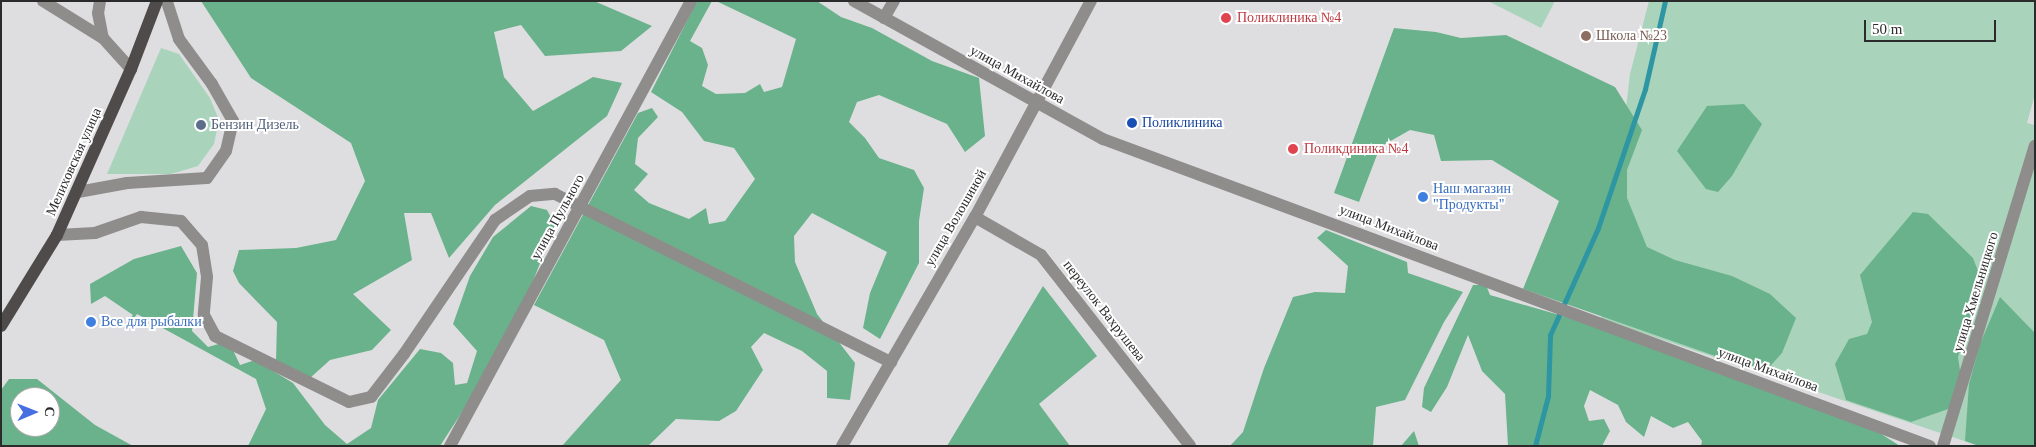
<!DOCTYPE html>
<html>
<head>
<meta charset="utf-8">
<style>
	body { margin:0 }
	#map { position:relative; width:2036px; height:447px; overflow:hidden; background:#dedee1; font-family:"Times New Roman",serif }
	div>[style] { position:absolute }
	.green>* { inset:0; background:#a9d4bb }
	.forest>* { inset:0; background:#6ab28b }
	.stream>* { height:5px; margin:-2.5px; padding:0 2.5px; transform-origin:2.5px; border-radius:2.5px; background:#2d96a2 }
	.minor>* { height:12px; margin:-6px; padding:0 6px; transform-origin:6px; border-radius:6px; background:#8f8d8c }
	.major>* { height:12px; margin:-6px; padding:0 6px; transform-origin:6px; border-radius:6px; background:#4e4b4a }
	.dots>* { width:14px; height:14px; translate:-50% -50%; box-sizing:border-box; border:2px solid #fff; border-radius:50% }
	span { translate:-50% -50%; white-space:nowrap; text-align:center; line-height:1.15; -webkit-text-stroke:4px #fff; paint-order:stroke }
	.health-label { font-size:14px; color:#be3a42 }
	.left { translate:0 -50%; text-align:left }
	.education-label { font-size:14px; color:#785e54 }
	.street-label { font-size:14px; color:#2b2b2c }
	.transit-label { font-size:14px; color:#164399 }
	.service-label { font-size:14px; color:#4e5e75 }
	.shop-label { font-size:14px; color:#366cbe }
	.frame { position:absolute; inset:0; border:2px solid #2b2b2c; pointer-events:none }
	.north { position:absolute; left:10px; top:387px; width:50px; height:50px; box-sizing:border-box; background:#fff; border:1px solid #aaaaab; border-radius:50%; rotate:89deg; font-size:14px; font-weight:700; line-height:20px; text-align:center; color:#2b2b2c }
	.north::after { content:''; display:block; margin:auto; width:18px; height:22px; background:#486fe2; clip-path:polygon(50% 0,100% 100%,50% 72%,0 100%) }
	.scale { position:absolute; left:1864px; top:20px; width:132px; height:22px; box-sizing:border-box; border:2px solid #2b2b2c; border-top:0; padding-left:6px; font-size:15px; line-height:18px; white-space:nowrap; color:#2b2b2c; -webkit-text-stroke:4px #fff; paint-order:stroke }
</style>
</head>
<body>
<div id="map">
	<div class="green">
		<i style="clip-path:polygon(1488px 1px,1555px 1px,1541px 28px)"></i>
		<i style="clip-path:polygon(1649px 1px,2035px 1px,2035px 94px,2027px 123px,2035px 125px,2035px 446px,1979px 446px,1601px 319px,1630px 74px)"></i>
		<i style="clip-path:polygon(161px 48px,179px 54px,210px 98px,219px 120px,214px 144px,198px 166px,171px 174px,107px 174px)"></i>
	</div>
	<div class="forest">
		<i style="clip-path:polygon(201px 1px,594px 1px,652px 26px,621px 51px,545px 56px,521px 25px,494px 32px,504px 77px,533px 111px,593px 77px,622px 83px,607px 116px,495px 205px,449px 258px,431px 213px,404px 213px,412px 260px,353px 294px,391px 330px,372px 350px,330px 360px,310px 378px,276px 361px,277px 322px,239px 283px,233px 271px,239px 250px,296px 248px,336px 240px,365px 181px,351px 143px,251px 78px)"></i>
		<i style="clip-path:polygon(697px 1px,712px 1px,690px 41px,702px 48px,708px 65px,702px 86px,716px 94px,745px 93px,760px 84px,764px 92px,782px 87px,796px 39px,716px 1px,817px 1px,841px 17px,872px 28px,932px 61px,979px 78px,985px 136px,965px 152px,947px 124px,879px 95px,857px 102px,849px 122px,865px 138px,879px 158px,914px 170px,924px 188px,919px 221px,919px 263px,880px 339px,863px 328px,870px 293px,887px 252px,812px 213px,794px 236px,795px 262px,817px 314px,855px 363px,850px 400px,827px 398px,827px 371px,802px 351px,764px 333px,751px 347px,763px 370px,736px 411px,719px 421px,676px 419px,648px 446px,562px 446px,621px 380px,604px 340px,534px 305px,638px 113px,652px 108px,658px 117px,638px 138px,635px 164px,648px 174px,634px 190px,649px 203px,689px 219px,706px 208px,709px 224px,725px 221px,755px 179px,734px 148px,704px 141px,682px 112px,651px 92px)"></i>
		<i style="clip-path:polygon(1394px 28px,1436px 32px,1461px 38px,1506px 35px,1615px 87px,1642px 130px,1627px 170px,1627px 198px,1647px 247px,1675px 260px,1732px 276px,1770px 294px,1796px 318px,1782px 353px,1764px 373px,1523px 289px,1559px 201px,1492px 160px,1441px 161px,1434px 135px,1410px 130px,1380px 147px,1359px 202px,1334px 193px)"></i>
		<i style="clip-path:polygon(1744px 104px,1762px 124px,1732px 176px,1718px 192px,1706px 189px,1677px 151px,1707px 106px)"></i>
		<i style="clip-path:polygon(531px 206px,547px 210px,555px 225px,526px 299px,493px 364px,440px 446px,248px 446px,266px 409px,256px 379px,137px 314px,127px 328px,125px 326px,133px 315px,105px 296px,91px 304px,90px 284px,134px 259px,181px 246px,197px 273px,192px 331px,208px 347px,222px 343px,233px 350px,240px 365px,255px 360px,293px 383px,325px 425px,347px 444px,371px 428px,378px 400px,420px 349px,441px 353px,453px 363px,455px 385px,467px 383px,477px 351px,453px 324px,470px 276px,493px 237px)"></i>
		<i style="clip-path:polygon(1913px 212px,1928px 214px,1973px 258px,1983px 284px,1958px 357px,1961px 377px,1951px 408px,1911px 422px,1846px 400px,1835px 364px,1849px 339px,1867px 334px,1872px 322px,1860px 275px)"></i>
		<i style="clip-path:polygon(1326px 230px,1407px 262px,1408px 273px,1463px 292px,1444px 322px,1405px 400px,1376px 407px,1373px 446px,1230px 446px,1243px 432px,1264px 368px,1293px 297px,1315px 292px,1345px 293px,1348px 266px,1317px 238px)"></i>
		<i style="clip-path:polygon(1473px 285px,1486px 285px,1490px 295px,1587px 323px,1878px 432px,1900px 446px,1701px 446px,1702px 441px,1688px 422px,1673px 428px,1651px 416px,1644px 437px,1626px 422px,1618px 405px,1590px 390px,1584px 406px,1589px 421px,1604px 419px,1610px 431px,1602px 446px,1508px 446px,1505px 394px,1482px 371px,1468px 335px,1447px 387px,1431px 412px,1422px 407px,1424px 388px)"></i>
		<i style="clip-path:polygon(1043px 286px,1097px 356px,1039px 404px,1070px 446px,947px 446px)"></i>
		<i style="clip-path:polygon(2000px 297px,2035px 333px,2035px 446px,1979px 446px,1965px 441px,1969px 384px,1980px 344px)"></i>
		<i style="clip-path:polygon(evenodd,9px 379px,37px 379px,95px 425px,133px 446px,1px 446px,1px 390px,9px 379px,20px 397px,50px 397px,50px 427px,20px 427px,20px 397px)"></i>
		<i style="clip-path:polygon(1414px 431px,1419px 446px,1401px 446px)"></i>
	</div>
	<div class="stream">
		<i style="left:1535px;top:446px;width:52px;rotate:-75.4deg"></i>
		<i style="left:1548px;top:396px;width:61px;rotate:-88.1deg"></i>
		<i style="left:1550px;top:335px;width:117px;rotate:-65.8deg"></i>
		<i style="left:1598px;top:228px;width:147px;rotate:-71.3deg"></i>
		<i style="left:1645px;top:89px;width:90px;rotate:-77.2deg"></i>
	</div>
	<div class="minor">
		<i style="left:43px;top:1px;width:70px;rotate:31.7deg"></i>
		<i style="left:100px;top:1px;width:12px;rotate:99deg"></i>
		<i style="left:98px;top:13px;width:25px;rotate:79deg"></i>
		<i style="left:103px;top:38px;width:42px;rotate:47.9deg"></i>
		<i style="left:854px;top:1px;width:285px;rotate:29deg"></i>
		<i style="left:1103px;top:139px;width:882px;rotate:20.37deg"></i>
		<i style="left:884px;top:18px;width:20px;rotate:-60deg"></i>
		<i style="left:78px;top:192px;width:50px;rotate:-10.4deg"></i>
		<i style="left:127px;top:183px;width:80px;rotate:-3.6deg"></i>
		<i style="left:207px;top:178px;width:33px;rotate:-55deg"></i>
		<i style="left:226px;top:151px;width:31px;rotate:-77deg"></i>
		<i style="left:233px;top:121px;width:43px;rotate:-119.6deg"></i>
		<i style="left:212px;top:84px;width:56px;rotate:-126.3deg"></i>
		<i style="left:179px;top:39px;width:40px;rotate:-108deg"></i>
		<i style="left:975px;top:217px;width:76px;rotate:29.9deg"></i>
		<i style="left:1041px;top:255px;width:242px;rotate:52deg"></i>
		<i style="left:57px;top:235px;width:38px;rotate:-3deg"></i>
		<i style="left:95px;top:233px;width:49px;rotate:-19.2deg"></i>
		<i style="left:141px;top:217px;width:40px;rotate:5.7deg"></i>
		<i style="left:181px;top:221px;width:32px;rotate:49deg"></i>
		<i style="left:202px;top:245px;width:32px;rotate:81deg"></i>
		<i style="left:207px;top:277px;width:38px;rotate:95deg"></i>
		<i style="left:204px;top:315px;width:24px;rotate:62deg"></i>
		<i style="left:215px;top:336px;width:149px;rotate:26.2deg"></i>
		<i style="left:349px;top:402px;width:23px;rotate:-13deg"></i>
		<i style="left:371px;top:397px;width:54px;rotate:-52.5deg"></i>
		<i style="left:404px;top:354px;width:162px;rotate:-55.8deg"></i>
		<i style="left:495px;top:220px;width:42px;rotate:-34.4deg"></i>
		<i style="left:530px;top:196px;width:25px;rotate:-5deg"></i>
		<i style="left:555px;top:194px;width:376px;rotate:26.6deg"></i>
		<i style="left:450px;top:446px;width:506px;rotate:-61.56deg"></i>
		<i style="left:842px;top:446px;width:265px;rotate:-59.9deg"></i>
		<i style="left:975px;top:217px;width:245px;rotate:-61.8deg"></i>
		<i style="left:1943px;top:446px;width:314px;rotate:-73deg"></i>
	</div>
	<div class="major">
		<i style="left:1px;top:326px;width:107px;rotate:-58.4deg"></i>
		<i style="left:57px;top:235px;width:182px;rotate:-66deg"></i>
		<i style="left:131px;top:69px;width:73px;rotate:-69.1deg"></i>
	</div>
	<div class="dots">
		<i style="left:1226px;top:18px;background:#e0444e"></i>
		<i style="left:1586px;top:36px;background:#8d6e63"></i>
		<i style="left:1132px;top:123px;background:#1a4fb4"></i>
		<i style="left:201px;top:125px;background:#5c6f8a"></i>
		<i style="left:1293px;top:149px;background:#e0444e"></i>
		<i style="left:1423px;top:197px;background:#3f7fe0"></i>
		<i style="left:91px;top:322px;background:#3f7fe0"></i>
	</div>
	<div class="health-label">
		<span class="left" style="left:1237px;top:18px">Поликлиника №4</span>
		<span class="left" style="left:1304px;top:149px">Поликдиника №4</span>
	</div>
	<div class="education-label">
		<span class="left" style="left:1596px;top:36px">Школа №23</span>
	</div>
	<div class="street-label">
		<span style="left:1017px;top:75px;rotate:29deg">улица Михайлова</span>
		<span style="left:74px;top:162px;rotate:-66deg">Мелиховская улица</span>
		<span style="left:558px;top:217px;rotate:-61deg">улица Пульного</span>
		<span style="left:956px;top:218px;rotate:-60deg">улица Волошиной</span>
		<span style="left:1389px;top:228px;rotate:21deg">улица Михайлова</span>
		<span style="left:1976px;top:292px;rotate:-73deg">улица Хмельницкого</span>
		<span style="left:1104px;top:311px;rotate:52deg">переулок Вахрушева</span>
		<span style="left:1768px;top:370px;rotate:20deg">улица Михайлова</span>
	</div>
	<div class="transit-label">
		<span class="left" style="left:1142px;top:123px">Поликлиника</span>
	</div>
	<div class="service-label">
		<span class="left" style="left:211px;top:125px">Бензин Дизель</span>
	</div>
	<div class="shop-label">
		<span class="left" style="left:1433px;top:197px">Наш магазин<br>"Продукты"</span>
		<span class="left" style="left:101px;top:322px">Все для рыбалки</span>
	</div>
	<div class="frame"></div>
	<div class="north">С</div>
	<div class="scale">50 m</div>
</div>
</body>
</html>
